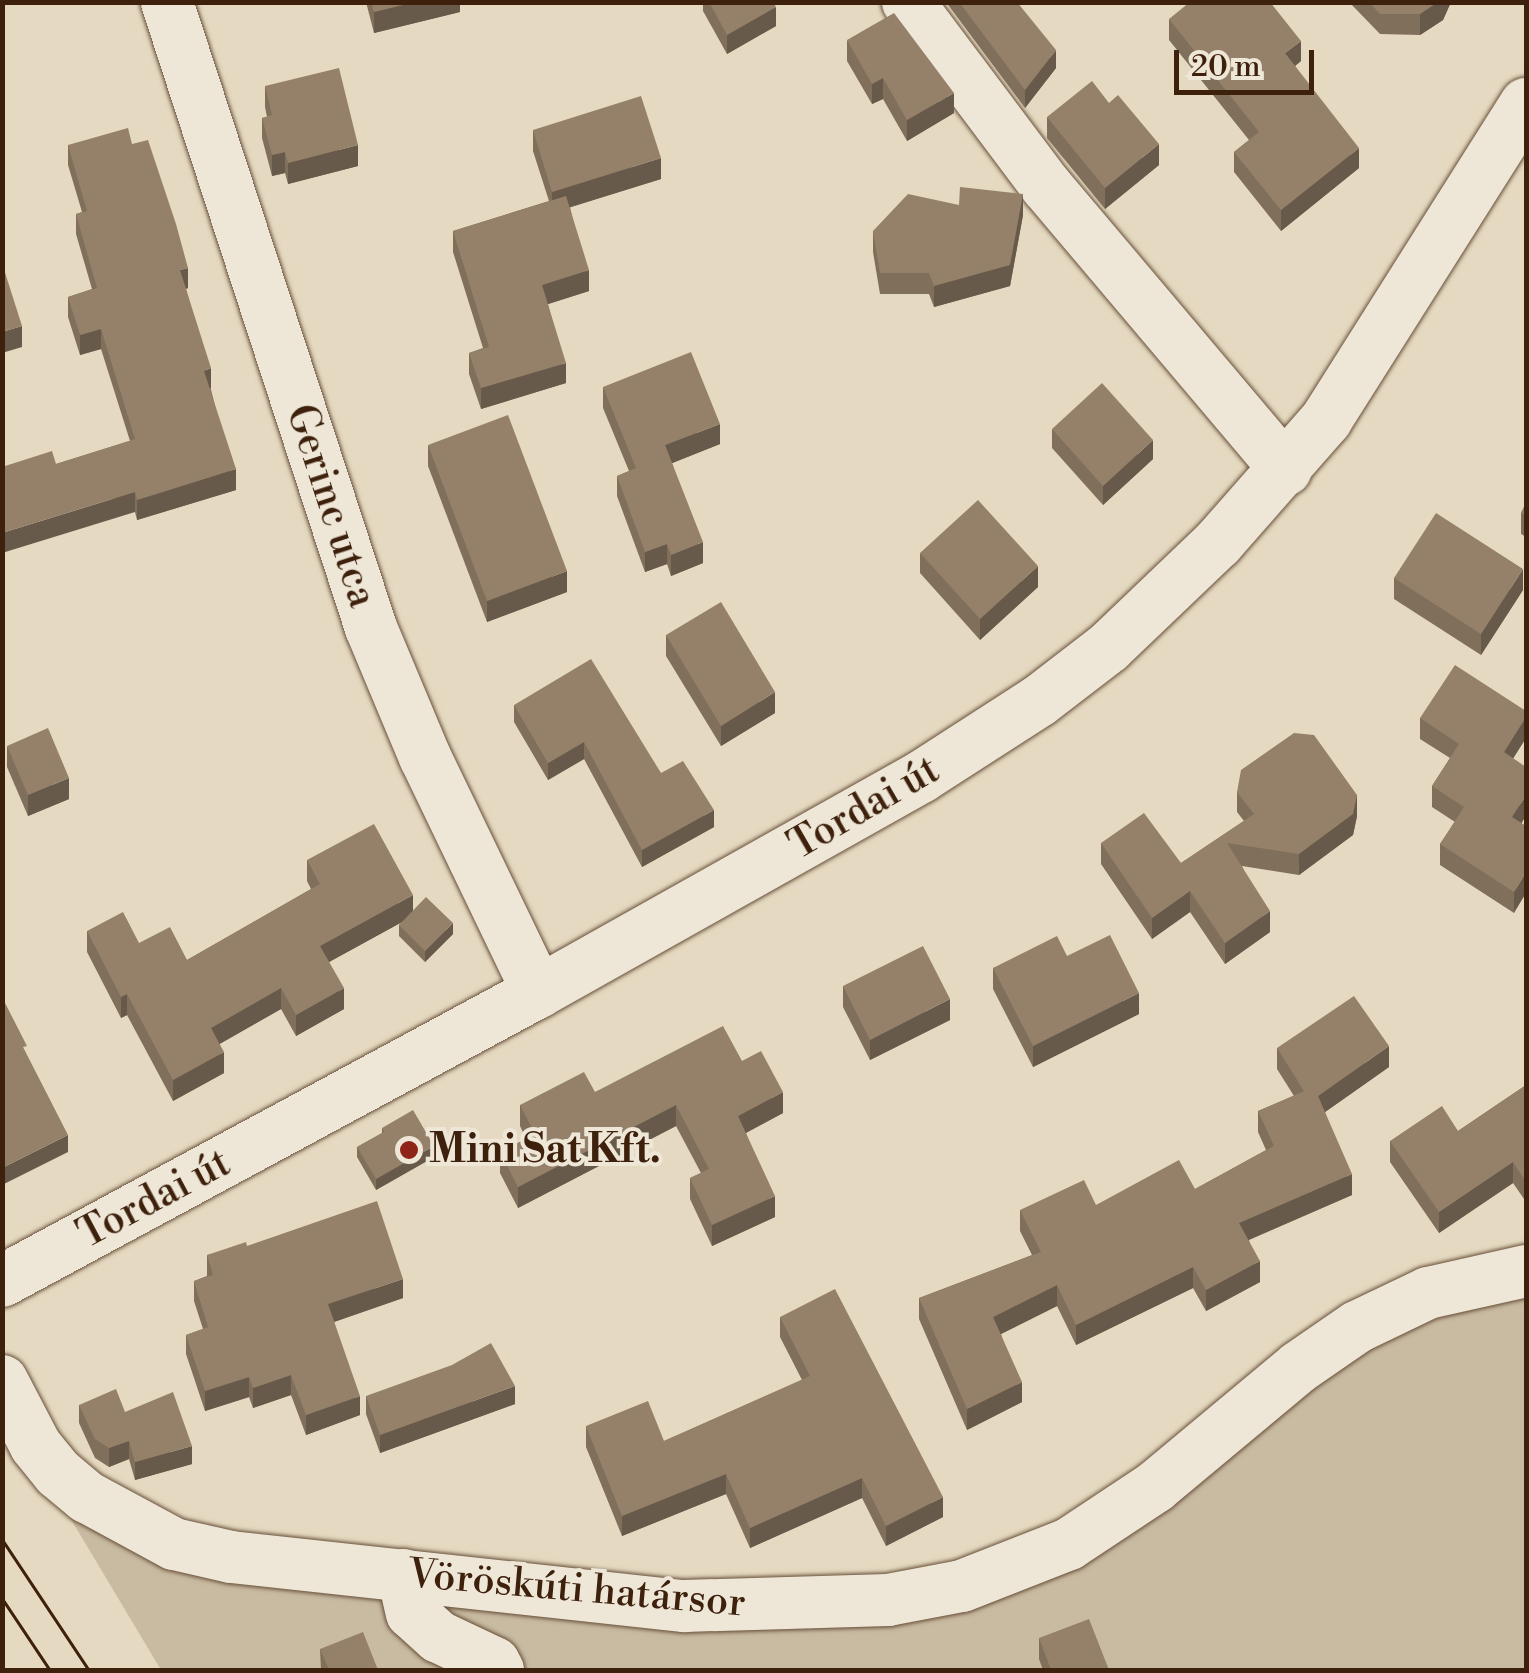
<!DOCTYPE html>
<html>
<head>
<meta charset="utf-8">
<style>
	body { margin:0 }
	#map { position:relative; width:1529px; height:1673px; overflow:hidden; background:#e5dac1; font-family:"Libre Bodoni",serif }
	div>[style] { position:absolute }
	.green>* { inset:0; background:#c9bba2 }
	.roads { filter:drop-shadow(0 0 2px #684f39) drop-shadow(0 0 2px #684f39) }
	.minor>* { height:52px; margin:-26px; padding:0 26px; transform-origin:26px; border-radius:26px; background:#eee7d7 }
	.tram>* { height:2.5px; margin:-1.25px; padding:0 1.25px; transform-origin:1.25px; border-radius:1.25px; background:#3e210c }
	.wall>* { inset:0; background:#806f5b }
	.shaded-wall>* { inset:0; background:#685a4a }
	.building>* { inset:0; background:#95816a }
	.dots>* { width:28px; height:28px; translate:-50% -50%; box-sizing:border-box; border:5px solid #eee7d7; border-radius:50% }
	span { translate:-50% -50%; white-space:nowrap; text-align:center; line-height:1.15; -webkit-text-stroke:8px #eee7d7; paint-order:stroke }
	.street-label { font-size:40px; color:#3e210c }
	.poi-label { font-size:40px; color:#3e210c; font-weight:700 }
	.left { translate:0 -50%; text-align:left }
	.frame { position:absolute; inset:0; border:5px solid #3e210c; pointer-events:none }
	.scale { position:absolute; left:1174px; top:50px; width:140px; height:45px; box-sizing:border-box; border:5px solid #3e210c; border-top:0; padding-left:12px; font-size:30px; line-height:35px; white-space:nowrap; color:#3e210c; -webkit-text-stroke:8px #eee7d7; paint-order:stroke }
</style>
</head>
<body>
<div id="map">
	<div class="green">
		<i style="clip-path:polygon(1526px 1272px,1526px 1670px,161px 1670px,66px 1511px,684px 1606px,963px 1586px,1299px 1367px)"></i>
	</div>
	<div class="roads">
		<div class="minor">
			<i style="left:167px;top:2px;width:658px;rotate:71.95deg"></i>
			<i style="left:371px;top:628px;width:140px;rotate:67.3deg"></i>
			<i style="left:425px;top:757px;width:261px;rotate:64.3deg"></i>
			<i style="left:908px;top:2px;width:231px;rotate:53.1deg"></i>
			<i style="left:1047px;top:187px;width:370px;rotate:49.8deg"></i>
			<i style="left:2px;top:1281px;width:609px;rotate:-28.33deg"></i>
			<i style="left:538px;top:992px;width:439px;rotate:-29.3deg"></i>
			<i style="left:921px;top:777px;width:140px;rotate:-32.8deg"></i>
			<i style="left:1039px;top:701px;width:88px;rotate:-37.6deg"></i>
			<i style="left:1109px;top:647px;width:151px;rotate:-43.7deg"></i>
			<i style="left:1218px;top:543px;width:164px;rotate:-48.7deg"></i>
			<i style="left:1326px;top:420px;width:374px;rotate:-57.7deg"></i>
			<i style="left:2px;top:1381px;width:73px;rotate:62.4deg"></i>
			<i style="left:36px;top:1446px;width:35px;rotate:51deg"></i>
			<i style="left:58px;top:1473px;width:38px;rotate:40deg"></i>
			<i style="left:87px;top:1497px;width:99px;rotate:28.4deg"></i>
			<i style="left:174px;top:1544px;width:58px;rotate:12.8deg"></i>
			<i style="left:231px;top:1557px;width:456px;rotate:6.2deg"></i>
			<i style="left:684px;top:1606px;width:204px;rotate:-1.7deg"></i>
			<i style="left:888px;top:1600px;width:75px;rotate:-10.7deg"></i>
			<i style="left:962px;top:1586px;width:115px;rotate:-21.4deg"></i>
			<i style="left:1069px;top:1544px;width:103px;rotate:-33.5deg"></i>
			<i style="left:1155px;top:1487px;width:187px;rotate:-39.8deg"></i>
			<i style="left:1299px;top:1367px;width:70px;rotate:-34.6deg"></i>
			<i style="left:1357px;top:1327px;width:79px;rotate:-25.6deg"></i>
			<i style="left:1428px;top:1293px;width:100px;rotate:-12.7deg"></i>
			<i style="left:403px;top:1575px;width:39px;rotate:77deg"></i>
			<i style="left:412px;top:1613px;width:36px;rotate:42deg"></i>
			<i style="left:439px;top:1637px;width:61px;rotate:25.3deg"></i>
			<i style="left:494px;top:1663px;width:8px;rotate:60deg"></i>
		</div>
	</div>
	<div class="tram">
		<i style="left:2px;top:1539px;width:157px;rotate:56.4deg"></i>
		<i style="left:2px;top:1598px;width:87px;rotate:56.3deg"></i>
	</div>
	<div class="wall">
		<i style="clip-path:polygon(366px 2px,460px 2px,460px 12px,374px 33px)"></i>
		<i style="clip-path:polygon(703px 2px,773px 2px,776px 26px,727px 54px,703px 11px)"></i>
		<i style="clip-path:polygon(946px 2px,1017px 2px,1056px 68px,1025px 108px)"></i>
		<i style="clip-path:polygon(1349px 2px,1451px 2px,1443px 20px,1420px 35px,1380px 34px)"></i>
		<i style="clip-path:polygon(1169px 19px,1301px 61px,1295px 66px,1359px 168px,1281px 231px,1234px 172px,1234px 152px,1249px 140px,1169px 40px)"></i>
		<i style="clip-path:polygon(847px 40px,954px 113px,907px 141px,883px 99px,872px 104px,847px 61px)"></i>
		<i style="clip-path:polygon(265px 86px,358px 166px,288px 184px,285px 173px,272px 176px,262px 138px,262px 118px,267px 117px,265px 107px)"></i>
		<i style="clip-path:polygon(1047px 117px,1159px 165px,1105px 209px,1047px 138px)"></i>
		<i style="clip-path:polygon(533px 130px,661px 179px,570px 207px,589px 291px,548px 304px,566px 383px,481px 409px,469px 374px,469px 353px,483px 348px,453px 252px,453px 231px,549px 201px,533px 151px)"></i>
		<i style="clip-path:polygon(132px 144px,188px 288px,186px 289px,236px 490px,137px 520px,135px 512px,56px 464px,130px 441px,101px 349px,80px 355px,68px 317px,68px 297px,92px 289px,76px 234px,76px 214px,82px 212px,68px 165px,68px 145px)"></i>
		<i style="clip-path:polygon(959px 205px,1023px 215px,1010px 286px,934px 307px,929px 294px,880px 294px,873px 252px,873px 231px)"></i>
		<i style="clip-path:polygon(603px 387px,720px 444px,672px 463px,703px 563px,671px 576px,667px 564px,645px 572px,617px 496px,617px 476px,629px 471px,603px 408px)"></i>
		<i style="clip-path:polygon(1052px 429px,1153px 459px,1103px 505px,1052px 448px)"></i>
		<i style="clip-path:polygon(428px 445px,567px 592px,487px 622px,428px 466px)"></i>
		<i style="clip-path:polygon(1526px 503px,1526px 537px,1521px 534px,1521px 513px)"></i>
		<i style="clip-path:polygon(920px 553px,1038px 587px,980px 640px,920px 573px)"></i>
		<i style="clip-path:polygon(1394px 578px,1523px 590px,1481px 655px,1394px 599px)"></i>
		<i style="clip-path:polygon(666px 635px,775px 713px,721px 746px,666px 656px)"></i>
		<i style="clip-path:polygon(514px 705px,661px 773px,714px 827px,642px 867px,584px 759px,548px 780px,514px 722px)"></i>
		<i style="clip-path:polygon(1526px 711px,1526px 738px,1513px 758px,1522px 823px,1514px 913px,1440px 865px,1440px 844px,1455px 822px,1432px 807px,1432px 786px,1450px 758px,1420px 739px,1420px 718px)"></i>
		<i style="clip-path:polygon(7px 746px,69px 799px,28px 816px,7px 767px)"></i>
		<i style="clip-path:polygon(1237px 792px,1357px 816px,1353px 835px,1299px 875px,1242px 866px,1270px 932px,1225px 964px,1190px 912px,1152px 939px,1101px 864px,1101px 843px,1181px 863px,1244px 821px,1237px 812px)"></i>
		<i style="clip-path:polygon(307px 860px,413px 911px,453px 934px,425px 962px,399px 936px,399px 925px,402px 922px,329px 962px,344px 1009px,296px 1036px,281px 1009px,219px 1044px,224px 1073px,173px 1101px,127px 1015px,121px 1018px,87px 952px,87px 931px,139px 943px,187px 960px,311px 889px,307px 881px)"></i>
		<i style="clip-path:polygon(1067px 956px,1139px 1014px,1033px 1067px,993px 989px,993px 968px)"></i>
		<i style="clip-path:polygon(843px 986px,950px 1020px,870px 1060px,843px 1007px)"></i>
		<i style="clip-path:polygon(1277px 1048px,1389px 1067px,1325px 1112px,1352px 1195px,1249px 1240px,1260px 1282px,1206px 1311px,1193px 1288px,1076px 1345px,1057px 1306px,1001px 1334px,1022px 1402px,967px 1430px,919px 1319px,919px 1298px,1032px 1255px,1020px 1231px,1020px 1210px,1096px 1205px,1195px 1189px,1266px 1150px,1258px 1132px,1258px 1111px,1294px 1096px,1277px 1069px)"></i>
		<i style="clip-path:polygon(742px 1061px,783px 1113px,746px 1133px,775px 1217px,712px 1246px,690px 1199px,690px 1178px,701px 1173px,676px 1126px,518px 1208px,500px 1173px,500px 1152px,526px 1139px,520px 1126px,520px 1105px,595px 1092px)"></i>
		<i style="clip-path:polygon(1526px 1085px,1524px 1199px,1513px 1183px,1439px 1233px,1390px 1162px,1390px 1141px,1458px 1131px)"></i>
		<i style="clip-path:polygon(382px 1128px,434px 1157px,376px 1190px,357px 1157px,357px 1147px,382px 1133px)"></i>
		<i style="clip-path:polygon(247px 1246px,403px 1298px,334px 1322px,360px 1415px,306px 1435px,291px 1395px,253px 1408px,249px 1397px,205px 1411px,186px 1354px,186px 1335px,203px 1329px,194px 1301px,194px 1281px,207px 1276px,207px 1255px)"></i>
		<i style="clip-path:polygon(780px 1317px,943px 1517px,886px 1546px,862px 1498px,750px 1548px,726px 1494px,622px 1536px,586px 1447px,586px 1426px,664px 1441px,802px 1380px,780px 1337px)"></i>
		<i style="clip-path:polygon(366px 1396px,515px 1404px,380px 1453px,366px 1414px)"></i>
		<i style="clip-path:polygon(79px 1405px,192px 1464px,135px 1480px,129px 1459px,109px 1467px,95px 1458px,79px 1423px)"></i>
		<i style="clip-path:polygon(1039px 1638px,1109px 1670px,1043px 1670px,1039px 1659px)"></i>
		<i style="clip-path:polygon(320px 1649px,378px 1670px,321px 1670px)"></i>
	</div>
	<div class="shaded-wall">
		<i style="clip-path:polygon(415px 2px,460px 2px,460px 12px,374px 33px,374px 12px)"></i>
		<i style="clip-path:polygon(1438px 2px,1451px 2px,1443px 20px,1420px 35px,1420px 14px)"></i>
		<i style="clip-path:polygon(776px 7px,776px 26px,727px 54px,727px 35px)"></i>
		<i style="clip-path:polygon(1301px 41px,1301px 61px,1285px 74px,1285px 53px)"></i>
		<i style="clip-path:polygon(1056px 50px,1056px 68px,1025px 108px,1025px 90px)"></i>
		<i style="clip-path:polygon(883px 78px,883px 99px,872px 104px,872px 84px)"></i>
		<i style="clip-path:polygon(954px 93px,954px 113px,907px 141px,907px 120px)"></i>
		<i style="clip-path:polygon(1159px 144px,1159px 165px,1105px 209px,1105px 188px)"></i>
		<i style="clip-path:polygon(358px 145px,358px 166px,288px 184px,288px 163px)"></i>
		<i style="clip-path:polygon(1359px 148px,1359px 168px,1281px 231px,1281px 210px)"></i>
		<i style="clip-path:polygon(285px 152px,285px 173px,272px 176px,272px 155px)"></i>
		<i style="clip-path:polygon(661px 158px,661px 179px,552px 213px,552px 192px)"></i>
		<i style="clip-path:polygon(1023px 194px,1023px 215px,1010px 286px,934px 307px,934px 286px)"></i>
		<i style="clip-path:polygon(188px 268px,188px 288px,180px 290px,180px 270px)"></i>
		<i style="clip-path:polygon(589px 270px,589px 291px,542px 306px,542px 285px)"></i>
		<i style="clip-path:polygon(22px 326px,22px 347px,2px 353px,2px 332px)"></i>
		<i style="clip-path:polygon(101px 329px,101px 349px,80px 355px,80px 335px)"></i>
		<i style="clip-path:polygon(566px 363px,566px 383px,481px 409px,481px 388px)"></i>
		<i style="clip-path:polygon(211px 368px,211px 388px,204px 391px,204px 371px)"></i>
		<i style="clip-path:polygon(720px 424px,720px 444px,665px 466px,665px 445px)"></i>
		<i style="clip-path:polygon(1153px 440px,1153px 459px,1103px 505px,1103px 486px)"></i>
		<i style="clip-path:polygon(236px 469px,236px 490px,137px 520px,137px 500px)"></i>
		<i style="clip-path:polygon(135px 492px,135px 512px,2px 553px,2px 533px)"></i>
		<i style="clip-path:polygon(703px 542px,703px 563px,671px 576px,671px 555px)"></i>
		<i style="clip-path:polygon(667px 544px,667px 564px,645px 572px,645px 552px)"></i>
		<i style="clip-path:polygon(1038px 566px,1038px 587px,980px 640px,980px 619px)"></i>
		<i style="clip-path:polygon(1523px 569px,1523px 590px,1481px 655px,1481px 634px)"></i>
		<i style="clip-path:polygon(567px 571px,567px 592px,487px 622px,487px 601px)"></i>
		<i style="clip-path:polygon(775px 692px,775px 713px,721px 746px,721px 726px)"></i>
		<i style="clip-path:polygon(1526px 717px,1526px 738px,1504px 773px,1504px 752px)"></i>
		<i style="clip-path:polygon(584px 742px,584px 759px,548px 780px,548px 763px)"></i>
		<i style="clip-path:polygon(69px 778px,69px 799px,28px 816px,28px 795px)"></i>
		<i style="clip-path:polygon(1357px 795px,1357px 816px,1353px 835px,1299px 875px,1299px 854px)"></i>
		<i style="clip-path:polygon(1526px 795px,1526px 816px,1512px 838px,1512px 817px)"></i>
		<i style="clip-path:polygon(714px 810px,714px 827px,642px 867px,642px 850px)"></i>
		<i style="clip-path:polygon(1526px 872px,1526px 893px,1514px 913px,1514px 892px)"></i>
		<i style="clip-path:polygon(1190px 891px,1190px 912px,1152px 939px,1152px 918px)"></i>
		<i style="clip-path:polygon(413px 895px,413px 916px,320px 967px,320px 946px)"></i>
		<i style="clip-path:polygon(1270px 911px,1270px 932px,1225px 964px,1225px 943px)"></i>
		<i style="clip-path:polygon(453px 923px,453px 934px,425px 962px,425px 951px)"></i>
		<i style="clip-path:polygon(281px 988px,281px 1009px,211px 1049px,211px 1028px)"></i>
		<i style="clip-path:polygon(344px 988px,344px 1009px,296px 1036px,296px 1015px)"></i>
		<i style="clip-path:polygon(1139px 993px,1139px 1014px,1033px 1067px,1033px 1046px)"></i>
		<i style="clip-path:polygon(127px 994px,127px 1015px,121px 1018px,121px 997px)"></i>
		<i style="clip-path:polygon(950px 999px,950px 1020px,870px 1060px,870px 1040px)"></i>
		<i style="clip-path:polygon(1389px 1046px,1389px 1067px,1318px 1117px,1318px 1096px)"></i>
		<i style="clip-path:polygon(224px 1052px,224px 1073px,173px 1101px,173px 1080px)"></i>
		<i style="clip-path:polygon(783px 1092px,783px 1113px,738px 1137px,738px 1116px)"></i>
		<i style="clip-path:polygon(676px 1105px,676px 1126px,518px 1208px,518px 1187px)"></i>
		<i style="clip-path:polygon(68px 1135px,68px 1152px,2px 1185px,2px 1168px)"></i>
		<i style="clip-path:polygon(434px 1146px,434px 1157px,376px 1190px,376px 1179px)"></i>
		<i style="clip-path:polygon(1513px 1162px,1513px 1183px,1439px 1233px,1439px 1212px)"></i>
		<i style="clip-path:polygon(1352px 1174px,1352px 1195px,1239px 1244px,1239px 1223px)"></i>
		<i style="clip-path:polygon(1526px 1177px,1526px 1198px,1524px 1199px,1524px 1179px)"></i>
		<i style="clip-path:polygon(775px 1196px,775px 1217px,712px 1246px,712px 1225px)"></i>
		<i style="clip-path:polygon(1260px 1261px,1260px 1282px,1206px 1311px,1206px 1290px)"></i>
		<i style="clip-path:polygon(1193px 1267px,1193px 1288px,1076px 1345px,1076px 1325px)"></i>
		<i style="clip-path:polygon(403px 1279px,403px 1298px,328px 1324px,328px 1304px)"></i>
		<i style="clip-path:polygon(1057px 1285px,1057px 1306px,993px 1338px,993px 1317px)"></i>
		<i style="clip-path:polygon(291px 1375px,291px 1395px,253px 1408px,253px 1388px)"></i>
		<i style="clip-path:polygon(249px 1377px,249px 1397px,205px 1411px,205px 1391px)"></i>
		<i style="clip-path:polygon(1022px 1382px,1022px 1402px,967px 1430px,967px 1409px)"></i>
		<i style="clip-path:polygon(515px 1386px,515px 1404px,380px 1453px,380px 1435px)"></i>
		<i style="clip-path:polygon(360px 1396px,360px 1415px,306px 1435px,306px 1415px)"></i>
		<i style="clip-path:polygon(129px 1441px,129px 1459px,109px 1467px,109px 1448px)"></i>
		<i style="clip-path:polygon(192px 1446px,192px 1464px,135px 1480px,135px 1462px)"></i>
		<i style="clip-path:polygon(726px 1474px,726px 1494px,622px 1536px,622px 1516px)"></i>
		<i style="clip-path:polygon(862px 1478px,862px 1498px,750px 1548px,750px 1528px)"></i>
		<i style="clip-path:polygon(943px 1497px,943px 1517px,886px 1546px,886px 1526px)"></i>
	</div>
	<div class="building">
		<i style="clip-path:polygon(371px 2px,415px 2px,374px 12px)"></i>
		<i style="clip-path:polygon(709px 2px,773px 2px,776px 7px,727px 35px)"></i>
		<i style="clip-path:polygon(959px 2px,1017px 2px,1056px 50px,1025px 90px)"></i>
		<i style="clip-path:polygon(1190px 2px,1270px 2px,1301px 41px,1285px 53px,1359px 148px,1281px 210px,1234px 152px,1259px 132px,1169px 19px)"></i>
		<i style="clip-path:polygon(1369px 2px,1438px 2px,1420px 14px,1380px 14px)"></i>
		<i style="clip-path:polygon(894px 13px,954px 93px,907px 120px,883px 78px,872px 84px,847px 40px)"></i>
		<i style="clip-path:polygon(339px 68px,358px 145px,288px 163px,285px 152px,272px 155px,262px 118px,272px 115px,265px 86px)"></i>
		<i style="clip-path:polygon(1092px 81px,1109px 103px,1118px 95px,1159px 144px,1105px 188px,1047px 117px)"></i>
		<i style="clip-path:polygon(641px 96px,661px 158px,552px 192px,533px 130px)"></i>
		<i style="clip-path:polygon(128px 128px,132px 144px,148px 140px,176px 224px,188px 268px,180px 270px,211px 368px,204px 371px,236px 469px,137px 500px,135px 492px,2px 533px,2px 467px,52px 451px,56px 464px,135px 439px,101px 329px,80px 335px,68px 297px,97px 288px,76px 214px,87px 211px,68px 145px)"></i>
		<i style="clip-path:polygon(960px 187px,1023px 194px,1010px 265px,934px 286px,929px 273px,880px 273px,873px 231px,908px 194px,959px 205px)"></i>
		<i style="clip-path:polygon(566px 196px,589px 270px,542px 285px,566px 363px,481px 388px,469px 353px,489px 347px,453px 231px)"></i>
		<i style="clip-path:polygon(2px 263px,22px 326px,2px 332px)"></i>
		<i style="clip-path:polygon(691px 352px,720px 424px,665px 445px,703px 542px,671px 555px,667px 544px,645px 552px,617px 476px,636px 468px,603px 387px)"></i>
		<i style="clip-path:polygon(1102px 383px,1153px 440px,1103px 486px,1052px 429px)"></i>
		<i style="clip-path:polygon(508px 415px,567px 571px,487px 601px,428px 445px)"></i>
		<i style="clip-path:polygon(978px 500px,1038px 566px,980px 619px,920px 553px)"></i>
		<i style="clip-path:polygon(1526px 503px,1526px 516px,1521px 513px)"></i>
		<i style="clip-path:polygon(1436px 513px,1523px 569px,1481px 634px,1394px 578px)"></i>
		<i style="clip-path:polygon(721px 602px,775px 692px,721px 726px,666px 635px)"></i>
		<i style="clip-path:polygon(591px 659px,661px 773px,683px 761px,714px 810px,642px 850px,584px 742px,548px 763px,514px 705px)"></i>
		<i style="clip-path:polygon(1455px 665px,1526px 711px,1526px 717px,1504px 752px,1526px 767px,1526px 795px,1512px 817px,1526px 826px,1526px 872px,1514px 892px,1440px 844px,1464px 807px,1432px 786px,1459px 744px,1420px 718px)"></i>
		<i style="clip-path:polygon(48px 728px,69px 778px,28px 795px,7px 746px)"></i>
		<i style="clip-path:polygon(1294px 733px,1314px 735px,1357px 795px,1353px 814px,1299px 854px,1227px 843px,1270px 911px,1225px 943px,1190px 891px,1152px 918px,1101px 843px,1144px 813px,1181px 863px,1254px 814px,1237px 792px,1241px 770px)"></i>
		<i style="clip-path:polygon(374px 824px,413px 895px,320px 946px,344px 988px,296px 1015px,281px 988px,211px 1028px,224px 1052px,173px 1080px,127px 994px,121px 997px,87px 931px,123px 912px,139px 943px,170px 927px,187px 960px,320px 884px,307px 860px)"></i>
		<i style="clip-path:polygon(426px 897px,453px 923px,425px 951px,399px 925px)"></i>
		<i style="clip-path:polygon(1110px 935px,1139px 993px,1033px 1046px,993px 968px,1057px 936px,1067px 956px)"></i>
		<i style="clip-path:polygon(923px 946px,950px 999px,870px 1040px,843px 986px)"></i>
		<i style="clip-path:polygon(1354px 996px,1389px 1046px,1318px 1096px,1352px 1174px,1239px 1223px,1260px 1261px,1206px 1290px,1193px 1267px,1076px 1325px,1057px 1285px,993px 1317px,1022px 1382px,967px 1409px,919px 1298px,1041px 1252px,1020px 1210px,1084px 1180px,1096px 1205px,1179px 1160px,1195px 1189px,1274px 1146px,1258px 1111px,1304px 1091px,1277px 1048px)"></i>
		<i style="clip-path:polygon(2px 997px,27px 1046px,23px 1047px,68px 1135px,2px 1168px)"></i>
		<i style="clip-path:polygon(723px 1026px,742px 1061px,761px 1051px,783px 1092px,738px 1116px,775px 1196px,712px 1225px,690px 1178px,709px 1169px,676px 1105px,518px 1187px,500px 1152px,535px 1134px,520px 1105px,584px 1072px,595px 1092px)"></i>
		<i style="clip-path:polygon(1526px 1085px,1526px 1177px,1524px 1179px,1513px 1162px,1439px 1212px,1390px 1141px,1442px 1106px,1458px 1131px)"></i>
		<i style="clip-path:polygon(413px 1110px,434px 1146px,376px 1179px,357px 1147px,384px 1132px,382px 1128px)"></i>
		<i style="clip-path:polygon(377px 1201px,403px 1279px,328px 1304px,360px 1396px,306px 1415px,291px 1375px,253px 1388px,249px 1377px,205px 1391px,186px 1335px,208px 1327px,194px 1281px,213px 1275px,207px 1255px,246px 1242px,247px 1246px)"></i>
		<i style="clip-path:polygon(835px 1289px,943px 1497px,886px 1526px,862px 1478px,750px 1528px,726px 1474px,622px 1516px,586px 1426px,648px 1401px,664px 1441px,810px 1376px,780px 1317px)"></i>
		<i style="clip-path:polygon(491px 1343px,515px 1386px,380px 1435px,366px 1396px,452px 1365px)"></i>
		<i style="clip-path:polygon(116px 1389px,125px 1412px,173px 1392px,192px 1446px,135px 1462px,129px 1441px,109px 1448px,95px 1439px,79px 1405px)"></i>
		<i style="clip-path:polygon(1089px 1619px,1109px 1670px,1051px 1670px,1039px 1638px)"></i>
		<i style="clip-path:polygon(363px 1632px,378px 1670px,329px 1670px,320px 1649px)"></i>
	</div>
	<div class="dots">
		<i style="left:409px;top:1150px;background:#8f2418"></i>
	</div>
	<div class="street-label">
		<span style="left:331px;top:506px;rotate:72deg">Gerinc utca</span>
		<span style="left:864px;top:808px;rotate:-30deg">Tordai út</span>
		<span style="left:154px;top:1199px;rotate:-28deg">Tordai út</span>
		<span style="left:577px;top:1589px;rotate:5deg">Vöröskúti határsor</span>
	</div>
	<div class="poi-label">
		<span class="left" style="left:429px;top:1150px">Mini Sat Kft.</span>
	</div>
	<div class="frame"></div>
	<div class="scale">20 m</div>
</div>
</body>
</html>
